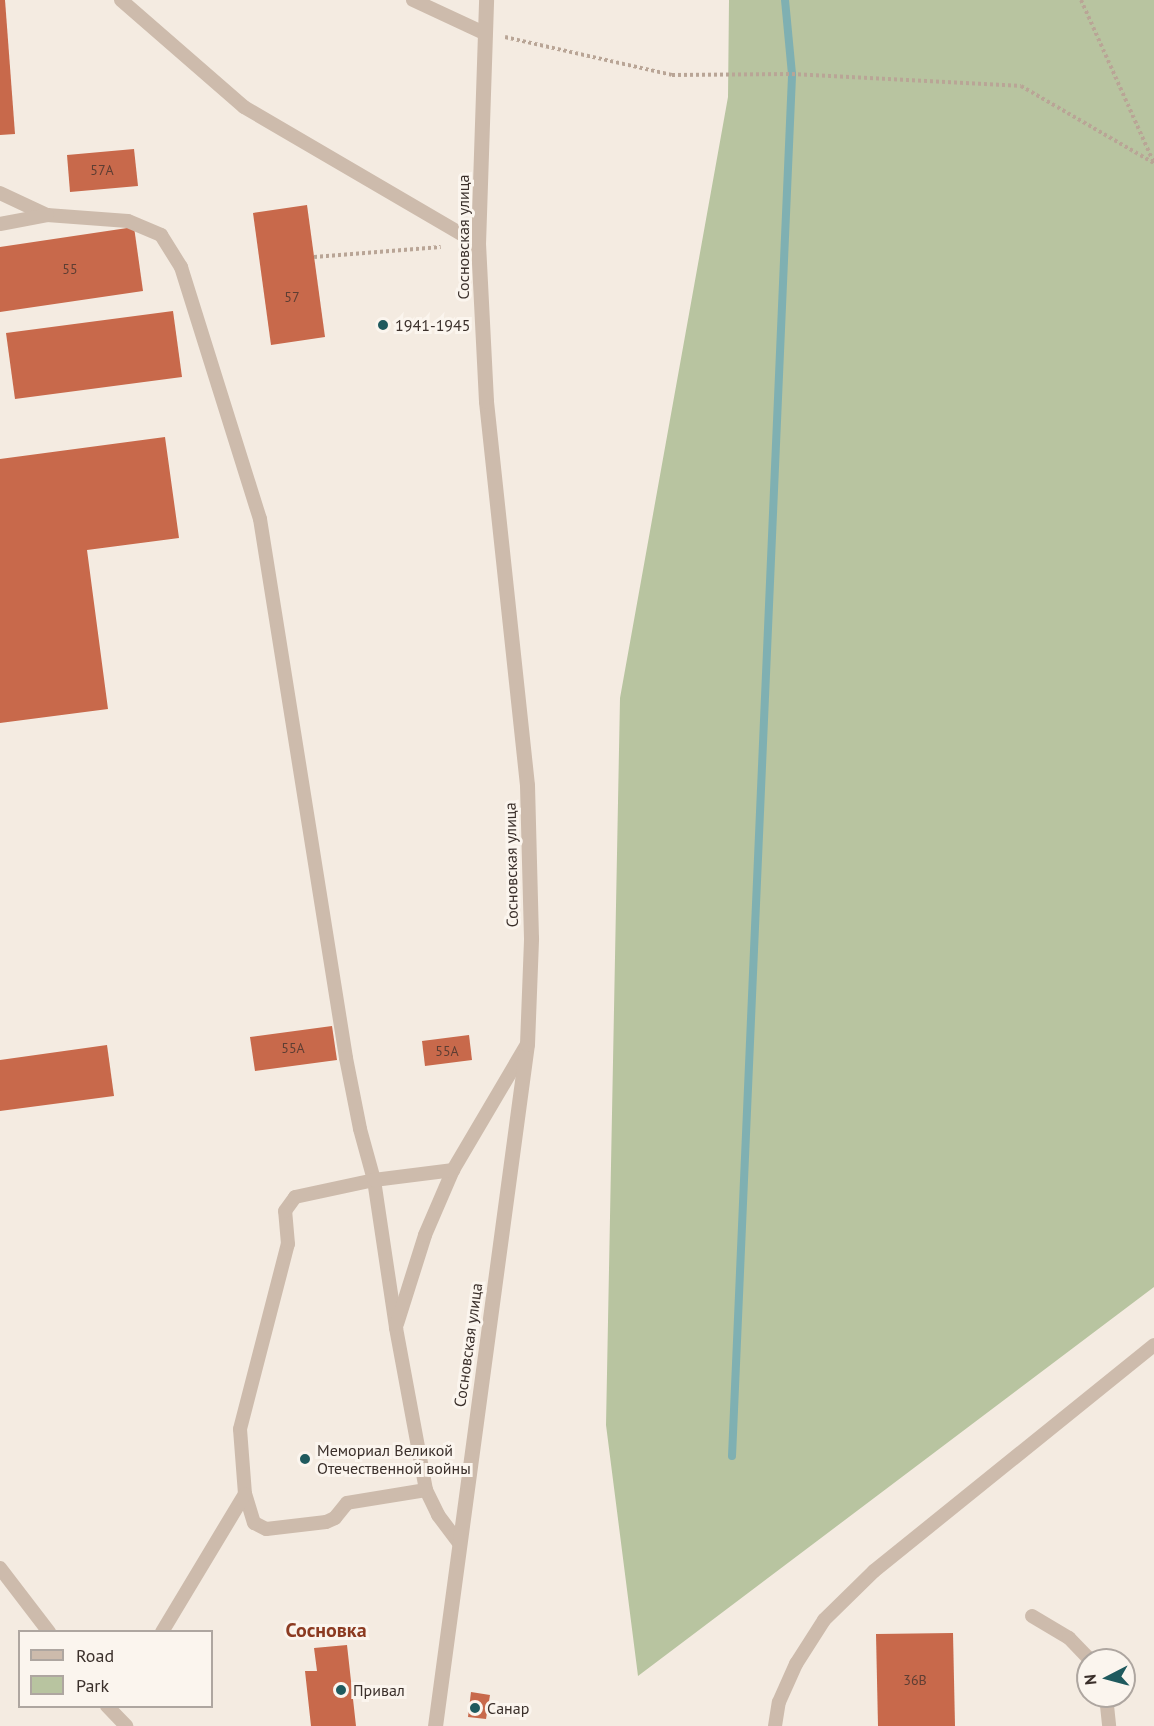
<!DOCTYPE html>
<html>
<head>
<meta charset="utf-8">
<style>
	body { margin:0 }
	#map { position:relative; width:1154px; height:1726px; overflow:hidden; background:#f4ebe1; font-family:"PT Sans",sans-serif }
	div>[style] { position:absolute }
	.green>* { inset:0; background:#b8c4a0 }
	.stream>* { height:8px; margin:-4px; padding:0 4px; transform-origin:4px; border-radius:4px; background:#7fb0b2 }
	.building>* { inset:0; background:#c8694b }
	.path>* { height:4px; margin-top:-2px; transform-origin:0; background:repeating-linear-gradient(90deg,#b9a596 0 3px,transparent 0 6px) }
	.service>* { height:14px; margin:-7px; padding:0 7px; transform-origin:7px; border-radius:7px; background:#cdbbac }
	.tertiary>* { height:15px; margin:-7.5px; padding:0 7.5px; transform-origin:7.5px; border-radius:7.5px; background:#cdbbac }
	.dots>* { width:16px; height:16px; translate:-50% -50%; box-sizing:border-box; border:3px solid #fbf5ee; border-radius:50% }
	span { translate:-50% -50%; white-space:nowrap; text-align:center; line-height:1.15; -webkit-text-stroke:6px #fbf5ee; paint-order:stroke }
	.number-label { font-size:14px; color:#5e3e33 }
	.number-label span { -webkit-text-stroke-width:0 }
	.street-label { font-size:16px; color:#3b302b }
	.poi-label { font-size:16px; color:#3b302b }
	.left { translate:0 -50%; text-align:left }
	.quarter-label { font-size:20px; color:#8c3b22; font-weight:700 }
	.legend { position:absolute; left:18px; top:1630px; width:195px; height:78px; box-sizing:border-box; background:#fbf5ee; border:2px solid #aea6a0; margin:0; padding:8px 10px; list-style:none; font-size:18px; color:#3b302b }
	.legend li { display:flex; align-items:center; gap:12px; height:30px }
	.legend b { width:30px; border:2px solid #aea6a0 }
	.north { position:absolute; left:1076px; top:1648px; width:60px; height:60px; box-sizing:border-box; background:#fbf5ee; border:2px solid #aea6a0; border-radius:50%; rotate:264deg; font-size:16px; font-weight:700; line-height:24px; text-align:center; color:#3b302b }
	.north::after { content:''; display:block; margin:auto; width:21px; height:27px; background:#1f5a5e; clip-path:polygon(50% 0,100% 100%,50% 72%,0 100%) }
</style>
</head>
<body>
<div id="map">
	<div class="green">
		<i style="clip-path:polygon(729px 0,1154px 0,1154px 1287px,638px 1676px,606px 1425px,620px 698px,728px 97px)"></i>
	</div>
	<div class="stream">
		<i style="left:732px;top:1456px;width:1383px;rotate:-87.51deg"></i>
		<i style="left:792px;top:74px;width:74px;rotate:-95.4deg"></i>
	</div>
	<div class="building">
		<i style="clip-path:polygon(0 0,5px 0,15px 134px,0 135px)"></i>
		<i style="clip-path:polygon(134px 149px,138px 186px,70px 192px,67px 155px)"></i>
		<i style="clip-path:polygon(307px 205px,325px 337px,271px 345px,253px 213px)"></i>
		<i style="clip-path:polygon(134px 227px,143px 291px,0 312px,0 247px)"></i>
		<i style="clip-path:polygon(173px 311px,182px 377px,15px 399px,6px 333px)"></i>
		<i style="clip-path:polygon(165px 437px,179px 538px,87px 550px,108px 709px,0 723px,0 459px)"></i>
		<i style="clip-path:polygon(332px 1026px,337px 1060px,255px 1071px,250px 1037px)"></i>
		<i style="clip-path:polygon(469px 1035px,472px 1060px,425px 1066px,422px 1041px)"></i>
		<i style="clip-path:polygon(107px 1045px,114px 1096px,0 1111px,0 1060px)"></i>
		<i style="clip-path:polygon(953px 1633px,955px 1726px,878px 1726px,876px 1634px)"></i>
		<i style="clip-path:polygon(347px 1645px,356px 1726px,311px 1726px,305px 1671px,317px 1671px,314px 1648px)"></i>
		<i style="clip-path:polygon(471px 1692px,490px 1695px,486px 1719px,468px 1717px)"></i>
	</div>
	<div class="path">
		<i style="left:1081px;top:0;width:176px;rotate:65.9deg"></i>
		<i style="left:505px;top:37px;width:171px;rotate:12.8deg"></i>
		<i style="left:672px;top:75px;width:120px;rotate:-0.5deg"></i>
		<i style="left:792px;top:74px;width:229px;rotate:3deg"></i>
		<i style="left:1021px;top:86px;width:154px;rotate:30.1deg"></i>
		<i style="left:314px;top:257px;width:127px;rotate:-4.5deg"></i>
	</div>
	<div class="service">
		<i style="left:121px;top:0;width:163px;rotate:41deg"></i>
		<i style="left:244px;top:107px;width:271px;rotate:30.3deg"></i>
		<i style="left:413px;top:0;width:78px;rotate:24.9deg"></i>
		<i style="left:0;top:193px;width:52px;rotate:25.1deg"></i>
		<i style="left:47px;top:215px;width:81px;rotate:4.2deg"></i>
		<i style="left:128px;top:221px;width:36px;rotate:23deg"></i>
		<i style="left:161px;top:235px;width:38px;rotate:58deg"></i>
		<i style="left:181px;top:267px;width:264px;rotate:72.6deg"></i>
		<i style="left:260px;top:519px;width:546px;rotate:80.93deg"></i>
		<i style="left:346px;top:1058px;width:72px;rotate:78.8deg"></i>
		<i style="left:360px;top:1129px;width:53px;rotate:74.6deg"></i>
		<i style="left:374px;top:1180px;width:150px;rotate:81.5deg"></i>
		<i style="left:396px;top:1328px;width:165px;rotate:79.5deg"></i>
		<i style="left:426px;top:1490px;width:28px;rotate:64deg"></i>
		<i style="left:438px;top:1515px;width:35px;rotate:53deg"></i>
		<i style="left:0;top:224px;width:48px;rotate:-10.8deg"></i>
		<i style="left:397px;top:1324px;width:93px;rotate:-72.5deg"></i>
		<i style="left:425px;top:1235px;width:71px;rotate:-66.7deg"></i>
		<i style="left:453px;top:1170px;width:144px;rotate:-59.5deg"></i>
		<i style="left:426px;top:1490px;width:80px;rotate:170.7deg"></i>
		<i style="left:347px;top:1503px;width:19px;rotate:129deg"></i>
		<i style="left:335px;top:1518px;width:10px;rotate:156deg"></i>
		<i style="left:326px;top:1522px;width:60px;rotate:173.3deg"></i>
		<i style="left:266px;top:1529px;width:13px;rotate:-153deg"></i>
		<i style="left:254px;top:1523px;width:30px;rotate:-107deg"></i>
		<i style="left:245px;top:1494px;width:65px;rotate:-94.4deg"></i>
		<i style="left:240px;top:1429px;width:191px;rotate:-75.5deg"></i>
		<i style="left:288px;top:1244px;width:33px;rotate:-95deg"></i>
		<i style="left:285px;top:1211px;width:17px;rotate:-54deg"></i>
		<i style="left:295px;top:1197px;width:81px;rotate:-12.1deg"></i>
		<i style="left:374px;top:1180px;width:80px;rotate:-7.2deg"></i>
		<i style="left:0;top:1568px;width:81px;rotate:52.6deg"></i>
		<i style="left:1032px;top:1616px;width:43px;rotate:30.7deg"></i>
		<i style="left:1069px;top:1638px;width:30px;rotate:46deg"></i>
		<i style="left:162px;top:1632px;width:161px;rotate:-59deg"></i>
		<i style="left:1106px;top:1696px;width:30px;rotate:84deg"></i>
		<i style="left:107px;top:1706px;width:28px;rotate:46deg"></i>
		<i style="left:775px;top:1726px;width:24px;rotate:-81deg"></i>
		<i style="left:779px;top:1702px;width:42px;rotate:-65.9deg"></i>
		<i style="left:796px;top:1664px;width:52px;rotate:-57.5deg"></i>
		<i style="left:824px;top:1620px;width:70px;rotate:-44.4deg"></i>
		<i style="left:874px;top:1571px;width:360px;rotate:-38.9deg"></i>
	</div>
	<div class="tertiary">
		<i style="left:435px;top:1726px;width:688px;rotate:-82.32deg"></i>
		<i style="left:527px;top:1044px;width:106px;rotate:-87.8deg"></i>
		<i style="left:531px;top:938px;width:153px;rotate:-91.5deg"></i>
		<i style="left:527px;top:785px;width:386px;rotate:-96.1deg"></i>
		<i style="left:486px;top:401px;width:157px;rotate:-92.9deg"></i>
		<i style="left:478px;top:244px;width:244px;rotate:-88.1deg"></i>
	</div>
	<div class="dots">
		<i style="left:383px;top:325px;background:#1f5a5e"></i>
		<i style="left:305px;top:1459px;background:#1f5a5e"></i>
		<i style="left:341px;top:1690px;background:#1f5a5e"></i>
		<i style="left:475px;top:1708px;background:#1f5a5e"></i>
	</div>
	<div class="number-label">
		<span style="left:102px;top:170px">57А</span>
		<span style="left:70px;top:269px">55</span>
		<span style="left:292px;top:297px">57</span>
		<span style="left:293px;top:1048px">55А</span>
		<span style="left:447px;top:1051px">55А</span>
		<span style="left:915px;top:1680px">36В</span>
	</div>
	<div class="street-label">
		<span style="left:463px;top:237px;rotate:-90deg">Сосновская улица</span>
		<span style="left:511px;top:865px;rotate:-91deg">Сосновская улица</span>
		<span style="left:468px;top:1345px;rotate:-82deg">Сосновская улица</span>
	</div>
	<div class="poi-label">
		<span class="left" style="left:395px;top:325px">1941-1945</span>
		<span class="left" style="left:317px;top:1459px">Мемориал Великой<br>Отечественной войны</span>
		<span class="left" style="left:353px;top:1690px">Привал</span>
		<span class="left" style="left:487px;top:1708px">Санар</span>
	</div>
	<div class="quarter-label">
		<span style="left:326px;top:1630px">Сосновка</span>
	</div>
	<ul class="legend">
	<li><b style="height:8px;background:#cdbbac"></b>Road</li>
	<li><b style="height:16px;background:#b8c4a0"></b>Park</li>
	</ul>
	<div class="north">N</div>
</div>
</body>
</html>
